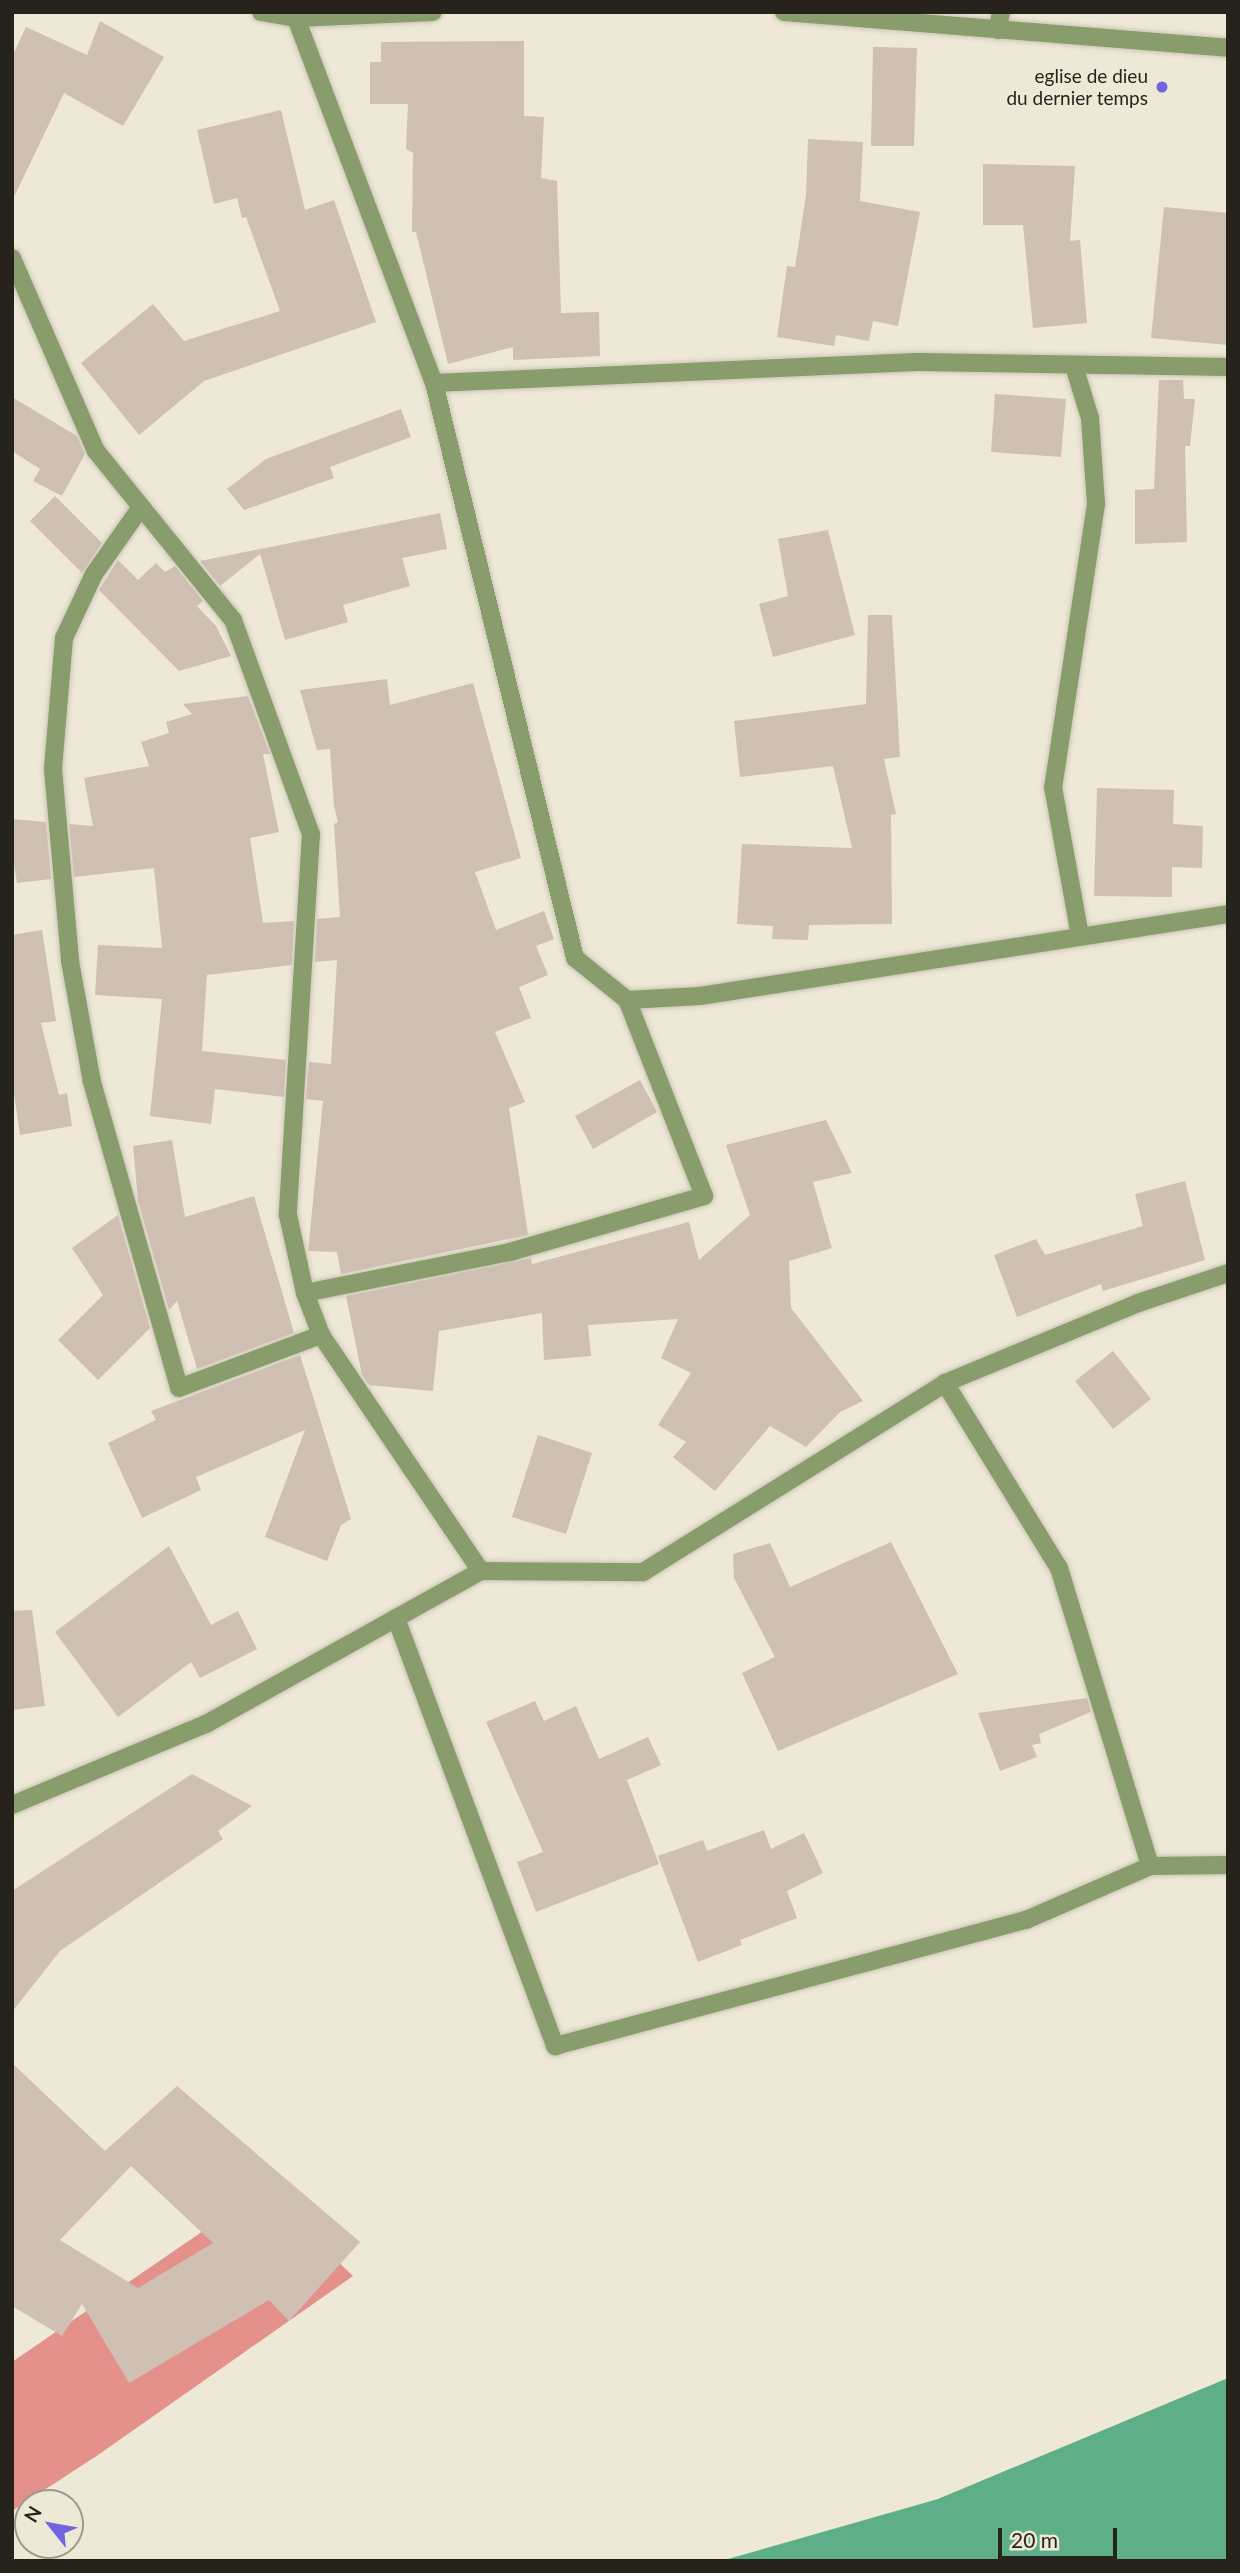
<!DOCTYPE html>
<html>
<head>
<meta charset="utf-8">
<style>
	body { margin:0 }
	#map { position:relative; width:1240px; height:2573px; overflow:hidden; background:#eee8d6; font-family:Lato,sans-serif }
	div>[style] { position:absolute }
	.forest>* { inset:0; background:#e3918a }
	.water>* { inset:0; background:#5eae87 }
	.building>* { inset:0; background:#d0bfb3 }
	.roads { filter:drop-shadow(0 0 2px #cac5b5) drop-shadow(0 0 2px #cac5b5) }
	.lane>* { height:18px; margin:-9px; padding:0 9px; transform-origin:9px; border-radius:9px; background:#889c6c }
	.street>* { height:18px; margin:-9px; padding:0 9px; transform-origin:9px; border-radius:9px; background:#889c6c }
	.dots>* { width:19px; height:19px; translate:-50% -50%; box-sizing:border-box; border:4px solid #eee8d6; border-radius:50% }
	span { translate:-50% -50%; white-space:nowrap; text-align:center; line-height:1.15; -webkit-text-stroke:7px #eee8d6; paint-order:stroke }
	.poi-label { font-size:19px; color:#25231c }
	.right { translate:-100% -50%; text-align:right }
	.frame { position:absolute; inset:0; border:14px solid #25231c; pointer-events:none }
	.north { position:absolute; left:14px; top:2489px; width:70px; height:70px; box-sizing:border-box; background:#eee8d6; border:2px solid #9e998c; border-radius:50%; rotate:301deg; font-size:19px; font-weight:700; line-height:28px; text-align:center; color:#25231c }
	.north::after { content:''; display:block; margin:auto; width:24px; height:32px; background:#7164de; clip-path:polygon(50% 0,100% 100%,50% 72%,0 100%) }
	.scale { position:absolute; left:998px; top:2528px; width:119px; height:32px; box-sizing:border-box; border:4px solid #25231c; border-top:0; padding-left:9px; font-size:21px; line-height:24px; white-space:nowrap; color:#25231c; -webkit-text-stroke:5px #eee8d6; paint-order:stroke }
</style>
</head>
<body>
<div id="map">
	<div class="forest">
		<i style="clip-path:polygon(263px 2190px,353px 2276px,98px 2455px,12px 2511px,12px 2362px)"></i>
	</div>
	<div class="water">
		<i style="clip-path:polygon(1228px 2378px,1228px 2561px,721px 2561px,938px 2499px)"></i>
	</div>
	<div class="building">
		<i style="clip-path:polygon(100px 21px,164px 57px,123px 126px,64px 93px,12px 201px,12px 57px,26px 27px,87px 55px)"></i>
		<i style="clip-path:polygon(524px 41px,524px 116px,544px 117px,541px 178px,557px 181px,561px 313px,599px 312px,600px 356px,513px 360px,513px 347px,448px 364px,416px 232px,412px 232px,413px 153px,406px 149px,408px 104px,370px 104px,370px 62px,381px 62px,381px 42px)"></i>
		<i style="clip-path:polygon(873px 47px,917px 48px,914px 146px,871px 146px)"></i>
		<i style="clip-path:polygon(281px 110px,305px 210px,334px 200px,376px 322px,204px 381px,139px 435px,81px 363px,153px 304px,184px 341px,280px 311px,246px 217px,242px 218px,237px 198px,214px 204px,197px 130px)"></i>
		<i style="clip-path:polygon(808px 139px,863px 142px,860px 201px,920px 212px,898px 326px,873px 321px,869px 341px,836px 335px,834px 346px,777px 337px,787px 266px,795px 267px,806px 196px)"></i>
		<i style="clip-path:polygon(983px 164px,1075px 166px,1070px 241px,1080px 240px,1087px 323px,1033px 328px,1023px 225px,983px 225px)"></i>
		<i style="clip-path:polygon(1164px 207px,1228px 213px,1228px 345px,1151px 338px)"></i>
		<i style="clip-path:polygon(1159px 380px,1183px 380px,1184px 399px,1195px 399px,1190px 446px,1185px 446px,1187px 542px,1135px 544px,1135px 490px,1154px 489px)"></i>
		<i style="clip-path:polygon(995px 394px,1066px 399px,1061px 457px,991px 452px)"></i>
		<i style="clip-path:polygon(12px 397px,77px 436px,85px 454px,62px 496px,33px 481px,40px 469px,12px 451px)"></i>
		<i style="clip-path:polygon(401px 409px,411px 437px,330px 467px,334px 478px,244px 510px,227px 489px,266px 459px)"></i>
		<i style="clip-path:polygon(55px 496px,102px 543px,82px 573px,30px 521px)"></i>
		<i style="clip-path:polygon(440px 513px,447px 549px,402px 558px,410px 586px,343px 605px,348px 622px,285px 640px,260px 554px,220px 586px,200px 561px)"></i>
		<i style="clip-path:polygon(828px 530px,855px 635px,773px 657px,759px 604px,788px 596px,778px 539px)"></i>
		<i style="clip-path:polygon(118px 560px,138px 580px,156px 563px,165px 572px,175px 566px,203px 601px,197px 606px,216px 626px,231px 656px,179px 671px,99px 590px)"></i>
		<i style="clip-path:polygon(868px 615px,892px 615px,900px 757px,884px 759px,896px 814px,891px 815px,892px 924px,809px 925px,808px 940px,772px 939px,773px 926px,737px 924px,742px 844px,852px 848px,833px 766px,740px 777px,734px 721px,866px 704px)"></i>
		<i style="clip-path:polygon(387px 679px,390px 705px,473px 683px,521px 858px,475px 872px,496px 930px,544px 911px,554px 939px,536px 946px,548px 975px,519px 987px,531px 1018px,495px 1032px,525px 1102px,509px 1108px,528px 1235px,341px 1274px,337px 1252px,308px 1251px,323px 1101px,306px 1099px,309px 1062px,331px 1064px,337px 960px,315px 962px,317px 919px,340px 917px,334px 824px,338px 822px,334px 806px,330px 749px,317px 750px,300px 690px)"></i>
		<i style="clip-path:polygon(248px 696px,270px 754px,263px 754px,279px 832px,250px 838px,263px 923px,294px 921px,292px 965px,207px 975px,202px 1051px,286px 1060px,284px 1097px,215px 1089px,211px 1124px,150px 1116px,162px 999px,95px 995px,98px 945px,162px 948px,154px 868px,74px 877px,69px 824px,93px 826px,84px 778px,149px 766px,141px 742px,169px 733px,166px 722px,192px 714px,183px 704px)"></i>
		<i style="clip-path:polygon(1097px 788px,1174px 790px,1173px 824px,1203px 826px,1202px 868px,1172px 867px,1172px 897px,1094px 896px)"></i>
		<i style="clip-path:polygon(12px 819px,46px 822px,51px 879px,17px 883px,12px 852px)"></i>
		<i style="clip-path:polygon(42px 930px,56px 1021px,41px 1023px,59px 1095px,67px 1093px,72px 1126px,20px 1135px,12px 1079px,12px 935px)"></i>
		<i style="clip-path:polygon(640px 1080px,657px 1112px,593px 1149px,575px 1116px)"></i>
		<i style="clip-path:polygon(826px 1120px,852px 1173px,813px 1182px,832px 1248px,789px 1261px,791px 1308px,863px 1401px,840px 1412px,806px 1447px,770px 1426px,715px 1491px,673px 1457px,686px 1442px,658px 1425px,691px 1373px,661px 1358px,678px 1319px,588px 1325px,591px 1356px,544px 1360px,542px 1313px,439px 1331px,433px 1391px,369px 1385px,362px 1375px,346px 1296px,531px 1258px,532px 1264px,689px 1222px,699px 1260px,750px 1215px,726px 1145px)"></i>
		<i style="clip-path:polygon(172px 1140px,185px 1217px,254px 1196px,294px 1333px,197px 1369px,177px 1301px,169px 1310px,138px 1201px,133px 1146px)"></i>
		<i style="clip-path:polygon(1185px 1181px,1205px 1260px,1103px 1291px,1101px 1284px,1017px 1317px,994px 1255px,1036px 1239px,1045px 1255px,1143px 1226px,1135px 1194px)"></i>
		<i style="clip-path:polygon(118px 1215px,150px 1328px,98px 1380px,58px 1340px,103px 1295px,72px 1248px)"></i>
		<i style="clip-path:polygon(1113px 1351px,1151px 1399px,1113px 1429px,1075px 1381px)"></i>
		<i style="clip-path:polygon(300px 1355px,351px 1519px,341px 1525px,327px 1561px,265px 1537px,305px 1430px,196px 1477px,201px 1490px,142px 1518px,108px 1443px,156px 1420px,151px 1411px)"></i>
		<i style="clip-path:polygon(538px 1435px,592px 1453px,566px 1534px,512px 1517px)"></i>
		<i style="clip-path:polygon(891px 1542px,958px 1674px,778px 1751px,742px 1673px,775px 1657px,734px 1578px,733px 1554px,770px 1543px,790px 1587px)"></i>
		<i style="clip-path:polygon(169px 1546px,211px 1625px,238px 1611px,257px 1649px,200px 1678px,191px 1662px,118px 1717px,55px 1632px)"></i>
		<i style="clip-path:polygon(32px 1610px,45px 1706px,12px 1710px,12px 1611px)"></i>
		<i style="clip-path:polygon(1087px 1698px,1091px 1712px,1039px 1734px,1041px 1743px,1032px 1745px,1037px 1757px,1000px 1771px,978px 1713px)"></i>
		<i style="clip-path:polygon(535px 1701px,544px 1721px,576px 1706px,599px 1759px,648px 1737px,661px 1765px,627px 1780px,659px 1864px,536px 1912px,517px 1862px,543px 1852px,486px 1722px)"></i>
		<i style="clip-path:polygon(192px 1774px,252px 1806px,218px 1831px,223px 1839px,60px 1951px,12px 2012px,12px 1891px)"></i>
		<i style="clip-path:polygon(764px 1830px,771px 1849px,804px 1833px,823px 1873px,787px 1891px,797px 1918px,740px 1940px,742px 1945px,698px 1962px,658px 1856px,703px 1840px,707px 1851px)"></i>
		<i style="clip-path:polygon(evenodd,12px 2063px,105px 2151px,177px 2086px,360px 2242px,289px 2321px,269px 2300px,129px 2383px,82px 2304px,62px 2336px,12px 2306px,12px 2063px,131px 2166px,213px 2243px,138px 2288px,60px 2240px,131px 2166px)"></i>
	</div>
	<div class="roads">
		<div class="lane">
			<i style="left:945px;top:1383px;width:217px;rotate:58.4deg"></i>
			<i style="left:1059px;top:1568px;width:312px;rotate:73deg"></i>
		</div>
		<div class="street">
			<i style="left:261px;top:12px;width:36px;rotate:10deg"></i>
			<i style="left:296px;top:18px;width:137px;rotate:-2.5deg"></i>
			<i style="left:784px;top:12px;width:445px;rotate:4.6deg"></i>
			<i style="left:296px;top:18px;width:390px;rotate:69.3deg"></i>
			<i style="left:434px;top:383px;width:592px;rotate:76.22deg"></i>
			<i style="left:575px;top:958px;width:67px;rotate:38.9deg"></i>
			<i style="left:627px;top:1000px;width:73px;rotate:-3.1deg"></i>
			<i style="left:700px;top:996px;width:534px;rotate:-8.83deg"></i>
			<i style="left:998px;top:30px;width:18px;rotate:-81deg"></i>
			<i style="left:12px;top:258px;width:210px;rotate:66.5deg"></i>
			<i style="left:96px;top:451px;width:218px;rotate:51deg"></i>
			<i style="left:233px;top:620px;width:228px;rotate:70deg"></i>
			<i style="left:311px;top:834px;width:382px;rotate:93.5deg"></i>
			<i style="left:288px;top:1215px;width:80px;rotate:77.7deg"></i>
			<i style="left:305px;top:1293px;width:45px;rotate:69.1deg"></i>
			<i style="left:321px;top:1335px;width:285px;rotate:55.9deg"></i>
			<i style="left:481px;top:1571px;width:162px;rotate:0.4deg"></i>
			<i style="left:643px;top:1572px;width:356px;rotate:-32deg"></i>
			<i style="left:945px;top:1383px;width:209px;rotate:-22.5deg"></i>
			<i style="left:1138px;top:1303px;width:95px;rotate:-18.4deg"></i>
			<i style="left:1074px;top:366px;width:54px;rotate:72.9deg"></i>
			<i style="left:1090px;top:418px;width:86px;rotate:86deg"></i>
			<i style="left:1096px;top:504px;width:286px;rotate:98.6deg"></i>
			<i style="left:1053px;top:787px;width:151px;rotate:79.7deg"></i>
			<i style="left:434px;top:383px;width:483px;rotate:-2.5deg"></i>
			<i style="left:917px;top:362px;width:311px;rotate:0.9deg"></i>
			<i style="left:141px;top:507px;width:82px;rotate:125deg"></i>
			<i style="left:94px;top:574px;width:71px;rotate:115.1deg"></i>
			<i style="left:64px;top:638px;width:131px;rotate:94.8deg"></i>
			<i style="left:53px;top:769px;width:193px;rotate:84.9deg"></i>
			<i style="left:70px;top:961px;width:123px;rotate:79.7deg"></i>
			<i style="left:92px;top:1082px;width:318px;rotate:74.1deg"></i>
			<i style="left:179px;top:1388px;width:152px;rotate:-20.5deg"></i>
			<i style="left:305px;top:1293px;width:209px;rotate:-11.3deg"></i>
			<i style="left:510px;top:1252px;width:202px;rotate:-16.1deg"></i>
			<i style="left:704px;top:1196px;width:211px;rotate:-111.4deg"></i>
			<i style="left:396px;top:1618px;width:457px;rotate:69.6deg"></i>
			<i style="left:555px;top:2046px;width:488px;rotate:-15deg"></i>
			<i style="left:1026px;top:1920px;width:135px;rotate:-23.5deg"></i>
			<i style="left:1150px;top:1866px;width:78px;rotate:-0.7deg"></i>
			<i style="left:12px;top:1805px;width:210px;rotate:-22.7deg"></i>
			<i style="left:206px;top:1724px;width:315px;rotate:-29.1deg"></i>
		</div>
	</div>
	<div class="dots">
		<i style="left:1162px;top:87px;background:#7164de"></i>
	</div>
	<div class="poi-label">
		<span class="right" style="left:1148px;top:87px">eglise de dieu<br>du dernier temps</span>
	</div>
	<div class="frame"></div>
	<div class="north">N</div>
	<div class="scale">20 m</div>
</div>
</body>
</html>
